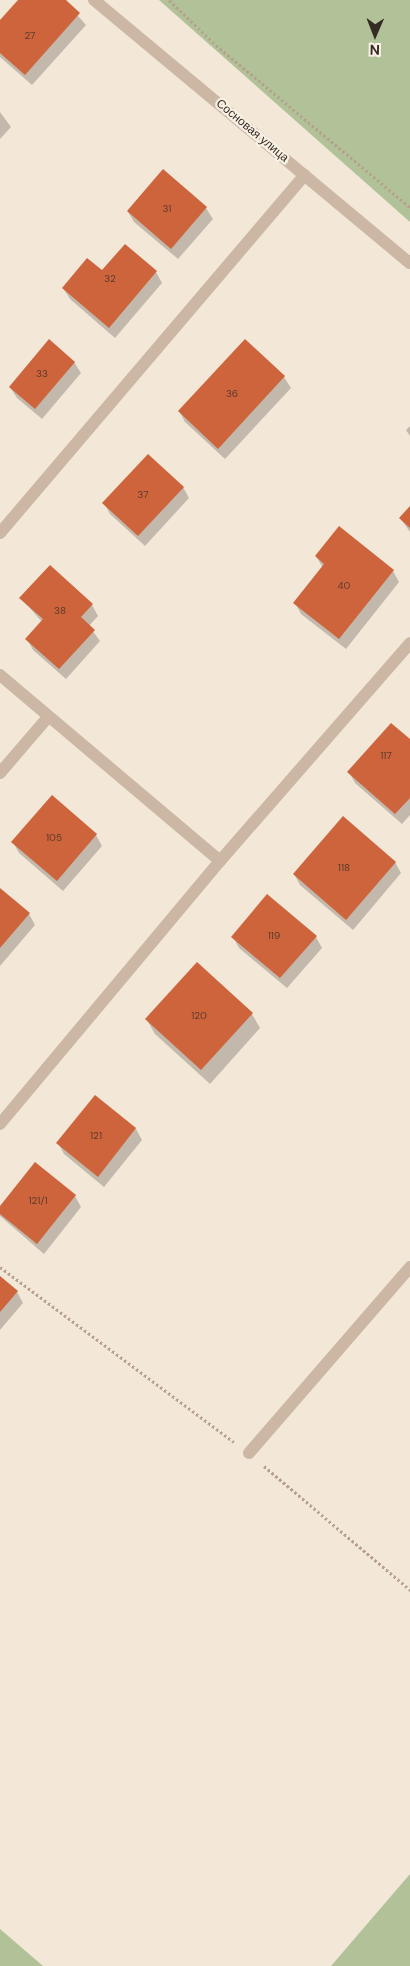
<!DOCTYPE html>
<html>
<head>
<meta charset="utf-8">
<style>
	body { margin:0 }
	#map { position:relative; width:410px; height:1966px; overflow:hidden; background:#f3e7d8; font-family:"DM Sans",sans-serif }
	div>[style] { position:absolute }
	.green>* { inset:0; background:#b2c298 }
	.shadow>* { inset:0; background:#0003 }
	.building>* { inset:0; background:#cd643c }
	.path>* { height:3px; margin-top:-1.5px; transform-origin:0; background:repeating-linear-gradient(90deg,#b7a18e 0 2.5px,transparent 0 5px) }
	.minor>* { height:12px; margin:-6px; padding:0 6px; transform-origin:6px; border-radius:6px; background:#cbb7a4 }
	span { translate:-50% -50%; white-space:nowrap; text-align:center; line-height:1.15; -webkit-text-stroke:4.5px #faf1e5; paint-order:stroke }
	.number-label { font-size:10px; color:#5c3a2c }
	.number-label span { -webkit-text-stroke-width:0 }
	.street-label { font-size:12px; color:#362c26 }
	.north { position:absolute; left:350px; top:10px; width:50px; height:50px; -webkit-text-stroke:4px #faf1e5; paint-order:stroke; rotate:181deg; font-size:14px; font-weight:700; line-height:20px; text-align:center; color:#362c26 }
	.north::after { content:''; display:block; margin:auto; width:18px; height:22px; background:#362c26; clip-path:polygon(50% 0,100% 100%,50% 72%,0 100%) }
</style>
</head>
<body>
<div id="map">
	<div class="green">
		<i style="clip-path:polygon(159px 0,410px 0,410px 222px)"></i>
		<i style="clip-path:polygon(410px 1874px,410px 1966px,331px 1966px)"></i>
		<i style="clip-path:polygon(0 1929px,43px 1966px,0 1966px)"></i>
	</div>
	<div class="shadow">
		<i style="clip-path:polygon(20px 0,64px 0,86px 25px,32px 85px,0 57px,0 22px)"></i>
		<i style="clip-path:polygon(0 112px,11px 127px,0 139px)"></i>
		<i style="clip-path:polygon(163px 171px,206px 208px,213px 219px,178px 259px,134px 222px,128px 212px)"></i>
		<i style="clip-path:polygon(125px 245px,156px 272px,162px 283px,115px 338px,70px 299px,63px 288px,102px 272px)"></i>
		<i style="clip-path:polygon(245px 340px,284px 377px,291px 388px,225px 459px,185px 422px,179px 411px)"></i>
		<i style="clip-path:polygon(74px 362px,81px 373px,42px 419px,17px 398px,10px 387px)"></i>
		<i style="clip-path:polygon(410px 426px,410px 436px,406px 430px)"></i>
		<i style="clip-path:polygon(183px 487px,189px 498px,145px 546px,110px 514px,104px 503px)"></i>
		<i style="clip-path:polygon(410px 508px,410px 532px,401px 519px)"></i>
		<i style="clip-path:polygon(316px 556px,393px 571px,399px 582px,346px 649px,301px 614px,295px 603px,323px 568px)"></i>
		<i style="clip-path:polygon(21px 598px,92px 605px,98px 616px,89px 626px,100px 641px,66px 679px,33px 650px,27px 639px,42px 622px)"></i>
		<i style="clip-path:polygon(410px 741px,410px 815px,402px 824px,355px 783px,349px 772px)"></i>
		<i style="clip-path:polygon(96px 835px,102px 846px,63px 891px,19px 853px,13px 842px)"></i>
		<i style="clip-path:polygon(395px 862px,401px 873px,353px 930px,300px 885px,294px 874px)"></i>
		<i style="clip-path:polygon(0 890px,29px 914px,35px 925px,0 966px)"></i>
		<i style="clip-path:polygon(233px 937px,316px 937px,322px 948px,287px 988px,239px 948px)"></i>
		<i style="clip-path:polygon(252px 1014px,260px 1028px,210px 1084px,155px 1034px,147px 1020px)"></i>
		<i style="clip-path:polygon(95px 1097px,136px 1129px,142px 1140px,104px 1187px,64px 1154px,58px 1143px)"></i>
		<i style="clip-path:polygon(35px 1164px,75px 1196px,81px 1207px,44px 1254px,0 1216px,0 1208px)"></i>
		<i style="clip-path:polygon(0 1278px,17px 1292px,23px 1303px,0 1330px)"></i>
	</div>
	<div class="building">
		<i style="clip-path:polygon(18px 0,66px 0,80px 13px,25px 75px,0 53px,0 20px)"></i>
		<i style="clip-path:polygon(163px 169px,207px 207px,171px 249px,127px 211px)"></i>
		<i style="clip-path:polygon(125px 244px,157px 271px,109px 328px,62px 288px,87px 258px,102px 270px)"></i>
		<i style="clip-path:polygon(49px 339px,75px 362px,35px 409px,9px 387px)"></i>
		<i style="clip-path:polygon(245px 339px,285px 376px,218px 449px,178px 411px)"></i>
		<i style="clip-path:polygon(148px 454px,184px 487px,138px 536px,102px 503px)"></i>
		<i style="clip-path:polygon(410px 506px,410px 528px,399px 518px)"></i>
		<i style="clip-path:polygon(339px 526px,394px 570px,339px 639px,293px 603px,324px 564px,315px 556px)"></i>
		<i style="clip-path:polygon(50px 565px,93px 604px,81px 617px,95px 630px,59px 669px,25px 639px,43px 619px,19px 598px)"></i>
		<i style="clip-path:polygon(391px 723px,410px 739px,410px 798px,395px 814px,347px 772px)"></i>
		<i style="clip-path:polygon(52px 795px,97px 834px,57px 881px,11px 842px)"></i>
		<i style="clip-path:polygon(343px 816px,396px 862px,346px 920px,293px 874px)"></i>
		<i style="clip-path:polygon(0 888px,30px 913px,0 948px)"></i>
		<i style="clip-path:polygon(267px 894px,317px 936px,280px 978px,231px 937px)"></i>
		<i style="clip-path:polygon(197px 962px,253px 1013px,201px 1070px,145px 1019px)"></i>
		<i style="clip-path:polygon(95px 1095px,136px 1128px,98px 1177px,56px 1143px)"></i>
		<i style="clip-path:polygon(35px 1162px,76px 1195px,37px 1244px,0 1214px,0 1206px)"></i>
		<i style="clip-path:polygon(0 1276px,18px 1291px,0 1312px)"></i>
	</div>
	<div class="path">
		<i style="left:169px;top:0;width:65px;rotate:43.8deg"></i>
		<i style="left:216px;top:45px;width:253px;rotate:39.9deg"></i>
		<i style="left:0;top:1267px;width:292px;rotate:36.8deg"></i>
		<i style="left:264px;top:1466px;width:192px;rotate:40.3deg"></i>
	</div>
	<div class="minor">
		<i style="left:94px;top:0;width:411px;rotate:39.8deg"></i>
		<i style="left:0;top:533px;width:470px;rotate:-49.6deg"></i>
		<i style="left:0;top:675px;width:288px;rotate:40.2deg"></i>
		<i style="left:0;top:773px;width:74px;rotate:-49.4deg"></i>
		<i style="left:0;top:1124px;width:343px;rotate:-50.1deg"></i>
		<i style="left:220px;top:861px;width:289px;rotate:-48.9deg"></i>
		<i style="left:249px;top:1453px;width:246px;rotate:-49.1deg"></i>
	</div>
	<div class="number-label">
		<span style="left:30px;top:36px">27</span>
		<span style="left:167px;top:209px">31</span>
		<span style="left:110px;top:279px">32</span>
		<span style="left:42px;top:374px">33</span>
		<span style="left:232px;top:394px">36</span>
		<span style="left:143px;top:495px">37</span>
		<span style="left:344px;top:586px">40</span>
		<span style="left:60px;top:611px">38</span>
		<span style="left:386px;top:756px">117</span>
		<span style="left:54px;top:838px">105</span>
		<span style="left:344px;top:868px">118</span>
		<span style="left:274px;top:936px">119</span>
		<span style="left:199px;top:1016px">120</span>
		<span style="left:96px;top:1136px">121</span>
		<span style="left:38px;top:1201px">121/1</span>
	</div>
	<div class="street-label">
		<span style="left:252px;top:131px;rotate:40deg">Сосновая улица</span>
	</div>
	<div class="north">N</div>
</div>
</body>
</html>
